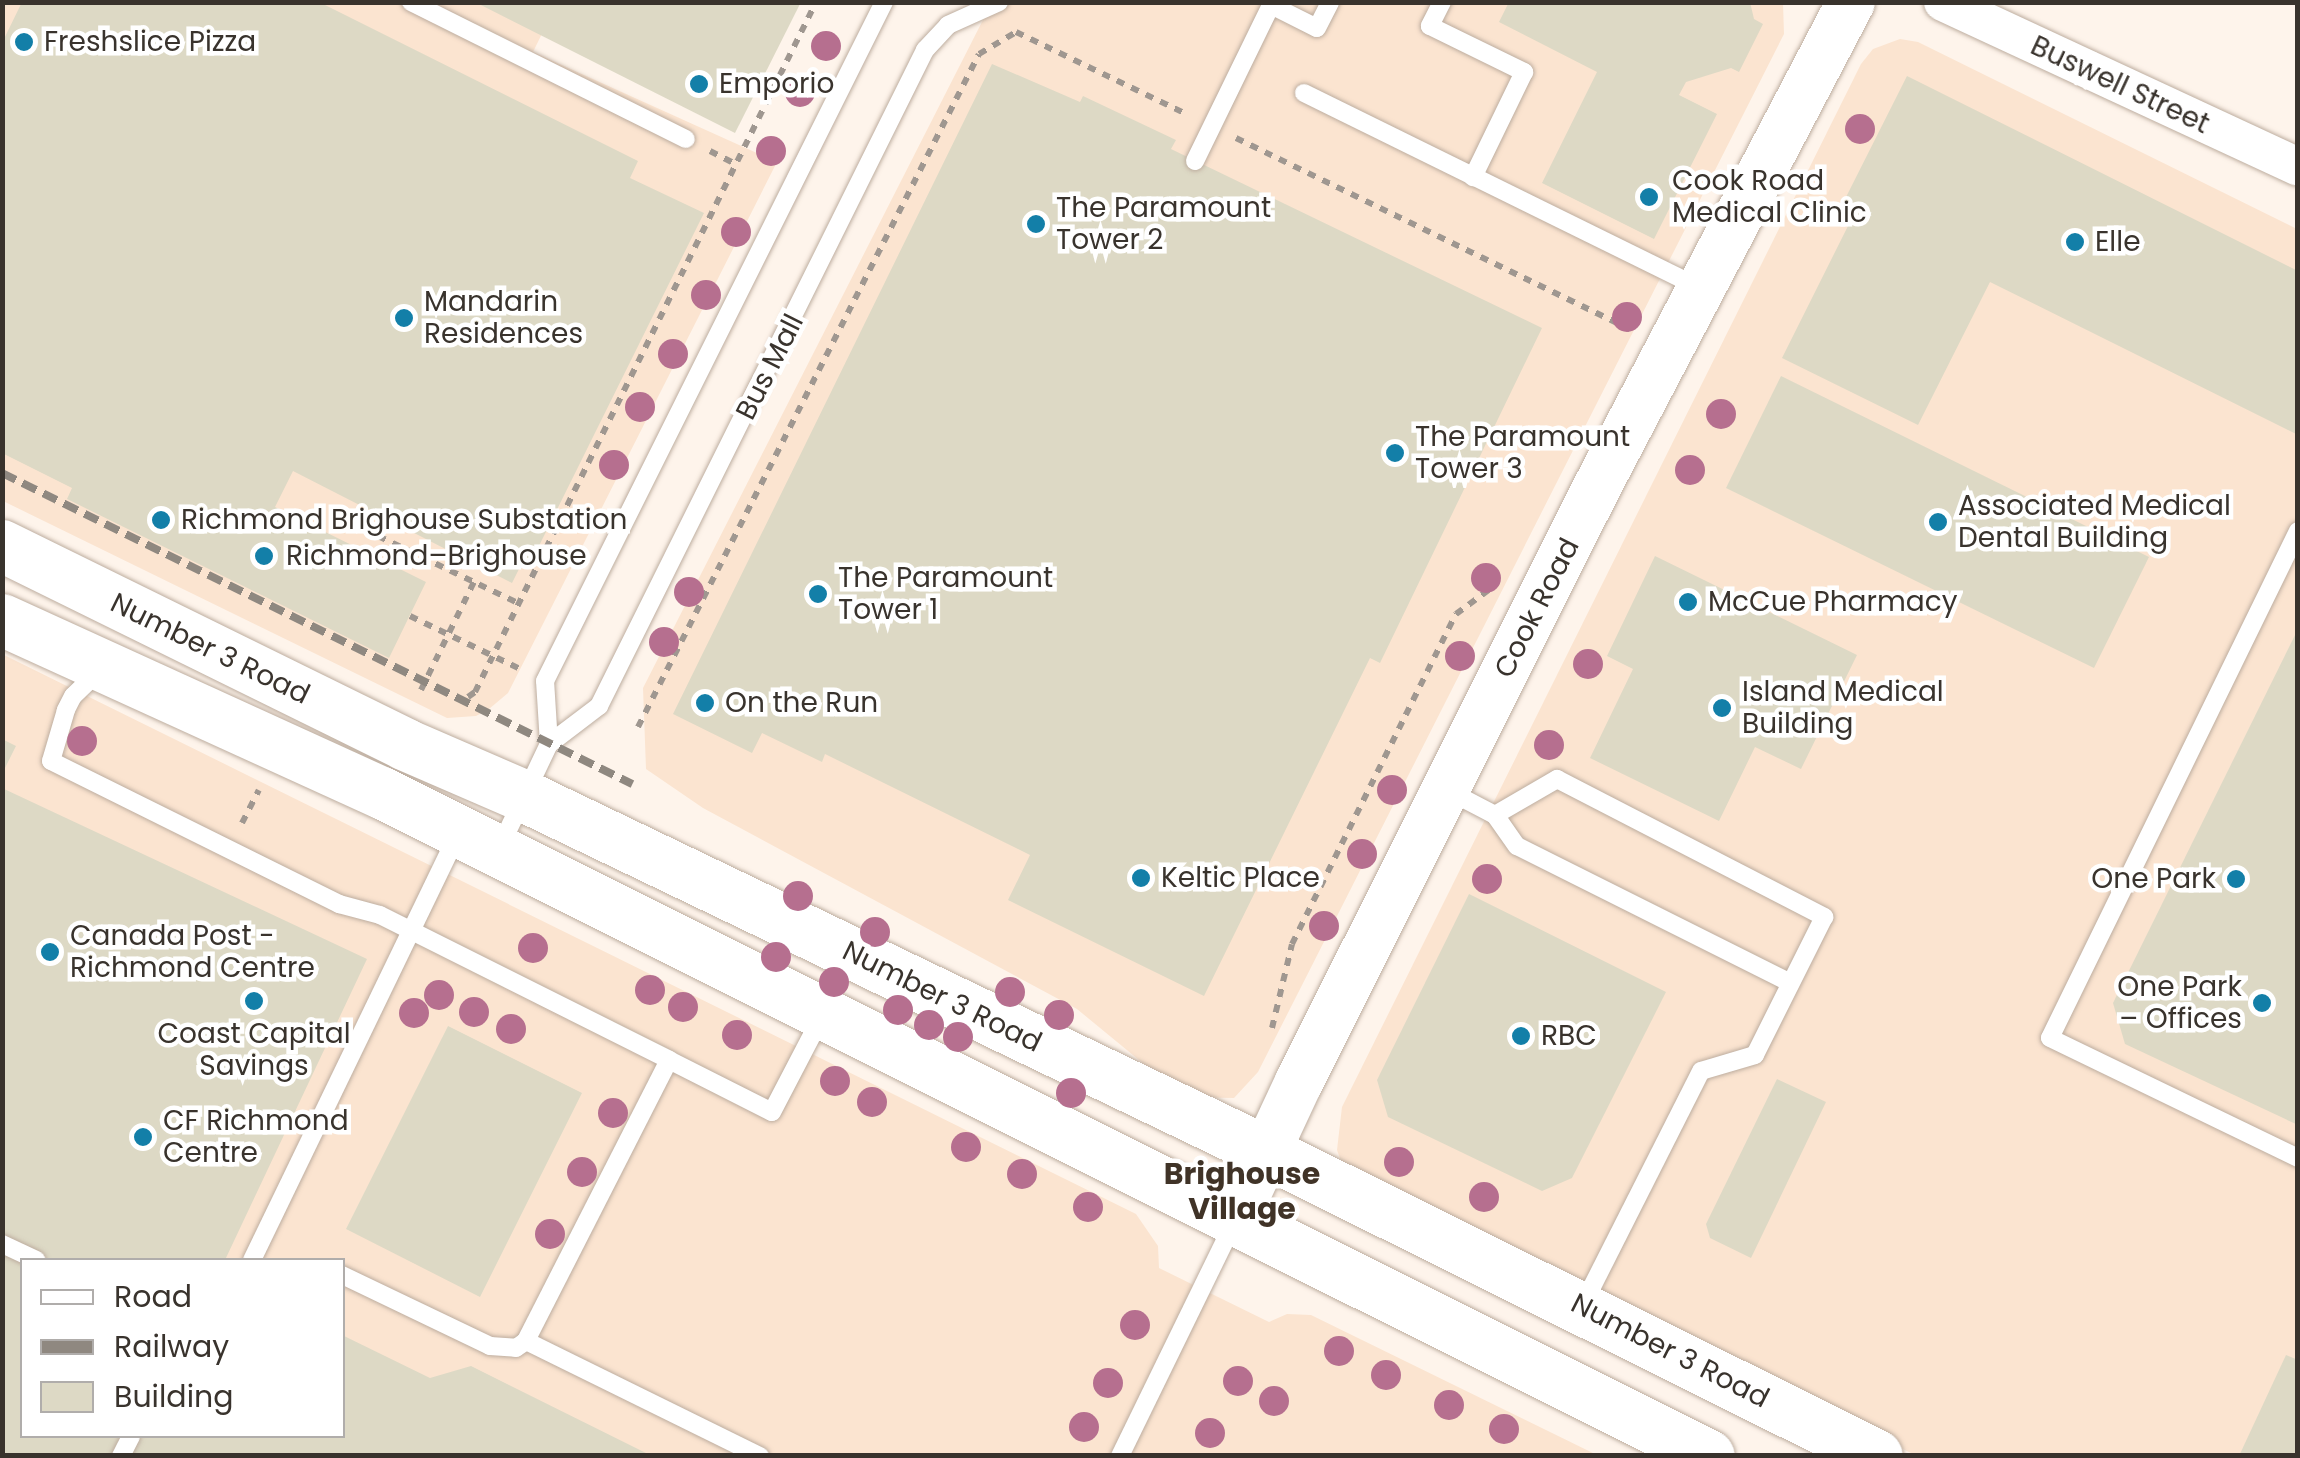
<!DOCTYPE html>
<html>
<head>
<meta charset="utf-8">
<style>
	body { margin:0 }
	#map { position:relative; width:2300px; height:1458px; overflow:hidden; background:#fef4eb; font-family:Poppins,sans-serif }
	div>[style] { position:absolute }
	.built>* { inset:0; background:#fbe4d0 }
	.building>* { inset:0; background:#ddd9c5 }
	.path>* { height:6px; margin-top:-3px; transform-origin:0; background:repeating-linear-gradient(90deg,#9f9790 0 8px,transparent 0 16px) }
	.roads { filter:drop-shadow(0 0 2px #bdad9f) drop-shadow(0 0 2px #bdad9f) }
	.service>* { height:18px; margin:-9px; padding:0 9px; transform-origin:9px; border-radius:9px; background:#fff }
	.minor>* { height:38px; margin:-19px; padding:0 19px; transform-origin:19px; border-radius:19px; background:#fff }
	.tertiary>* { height:48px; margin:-24px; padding:0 24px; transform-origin:24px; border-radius:24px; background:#fff }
	.secondary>* { height:52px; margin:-26px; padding:0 26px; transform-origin:26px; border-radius:26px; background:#fff }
	.rail>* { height:8px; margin-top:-4px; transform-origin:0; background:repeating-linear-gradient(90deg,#8f8880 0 15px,transparent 0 23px) }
	.trees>* { width:30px; height:30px; margin:-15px; border-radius:50%; background:#b66f8f }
	.dots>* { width:28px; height:28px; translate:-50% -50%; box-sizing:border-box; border:5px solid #fff; border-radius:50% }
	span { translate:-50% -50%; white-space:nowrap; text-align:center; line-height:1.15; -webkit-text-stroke:9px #fff; paint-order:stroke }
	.poi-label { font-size:28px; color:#39332d }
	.left { translate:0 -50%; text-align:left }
	.right { translate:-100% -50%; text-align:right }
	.street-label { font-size:28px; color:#39332d }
	.neighbourhood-label { font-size:30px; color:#403327; font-weight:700 }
	.frame { position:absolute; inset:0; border:5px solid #39332d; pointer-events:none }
	.legend { position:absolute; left:20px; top:1258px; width:325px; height:180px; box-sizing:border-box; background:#fff; border:2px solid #b0adab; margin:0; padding:12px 18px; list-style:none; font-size:30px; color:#39332d }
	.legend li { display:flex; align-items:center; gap:20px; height:50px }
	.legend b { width:50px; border:2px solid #b0adab }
</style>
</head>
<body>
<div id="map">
	<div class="built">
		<i style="clip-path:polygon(2px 3px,557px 3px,533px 52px,777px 162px,508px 693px,489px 709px,476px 716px,447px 718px,3px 501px)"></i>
		<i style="clip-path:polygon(997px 3px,1783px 3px,1784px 34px,1258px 1072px,1234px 1098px,1184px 1097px,1077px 1009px,703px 808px,646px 769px,643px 688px,986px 14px)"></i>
		<i style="clip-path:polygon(1900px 39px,1918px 42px,2297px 229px,2297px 1455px,1915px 1455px,1366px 1186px,1342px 1164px,1337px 1150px,1342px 1107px,1861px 64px,1873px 49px)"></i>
		<i style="clip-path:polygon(evenodd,2px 654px,1136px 1214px,1158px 1246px,1159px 1268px,1269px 1322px,1287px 1314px,1311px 1315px,1597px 1455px,3px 1455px,2px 654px,22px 1260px,342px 1260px,342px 1436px,22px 1436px,22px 1260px)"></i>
	</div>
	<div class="building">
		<i style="clip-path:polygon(22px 2px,319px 2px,638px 161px,630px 178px,704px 213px,532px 560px,525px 557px,512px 583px,293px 471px,275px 507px,426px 582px,389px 658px,67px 499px,72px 488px,2px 453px,2px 43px)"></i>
		<i style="clip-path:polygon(475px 2px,801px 2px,735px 133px)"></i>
		<i style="clip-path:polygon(1509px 2px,1750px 2px,1754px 19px,1763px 24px,1739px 72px,1731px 68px,1686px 82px,1679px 95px,1717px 114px,1654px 239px,1542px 183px,1597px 72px,1499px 22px)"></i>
		<i style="clip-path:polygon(992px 64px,1080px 102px,1083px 96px,1176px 140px,1171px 149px,1542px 328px,1380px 663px,1370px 658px,1204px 996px,1008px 900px,1030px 855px,825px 754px,822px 762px,762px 733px,752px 753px,673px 714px)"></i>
		<i style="clip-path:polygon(1907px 76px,2298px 271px,2298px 435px,1990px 282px,1918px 425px,1782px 358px,1854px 214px,1841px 207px)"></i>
		<i style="clip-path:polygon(1781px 376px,2149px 557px,2094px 668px,1726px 488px)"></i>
		<i style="clip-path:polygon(1655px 556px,1857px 655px,1801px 769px,1755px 747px,1719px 821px,1590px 758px,1633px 669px,1607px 656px)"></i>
		<i style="clip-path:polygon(2298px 629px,2298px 1125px,2125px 1044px,2113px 1003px)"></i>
		<i style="clip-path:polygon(2px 739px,16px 746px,2px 774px)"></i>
		<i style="clip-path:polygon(2px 788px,367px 959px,225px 1260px,22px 1260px,22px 1436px,342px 1436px,342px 1335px,430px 1378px,471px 1366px,652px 1456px,2px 1456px)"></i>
		<i style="clip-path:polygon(1469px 894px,1666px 992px,1572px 1178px,1542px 1191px,1388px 1117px,1377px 1080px)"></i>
		<i style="clip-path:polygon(448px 1026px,582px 1093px,480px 1297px,346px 1229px)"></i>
		<i style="clip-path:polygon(1777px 1079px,1826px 1102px,1751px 1258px,1710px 1238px,1706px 1224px)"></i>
		<i style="clip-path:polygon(2286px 1355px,2298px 1360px,2298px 1456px,2239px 1456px)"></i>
	</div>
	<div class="path">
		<i style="left:1236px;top:138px;width:438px;rotate:25.9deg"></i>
		<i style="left:710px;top:151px;width:27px;rotate:27deg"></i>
		<i style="left:378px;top:536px;width:155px;rotate:25.6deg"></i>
		<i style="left:410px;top:616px;width:122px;rotate:25.7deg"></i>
		<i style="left:421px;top:690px;width:120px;rotate:-63.9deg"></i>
		<i style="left:468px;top:697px;width:9px;rotate:-36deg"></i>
		<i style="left:475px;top:692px;width:770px;rotate:-63.7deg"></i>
		<i style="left:638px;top:727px;width:754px;rotate:-63.13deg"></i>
		<i style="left:979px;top:54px;width:43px;rotate:-30.7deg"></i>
		<i style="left:1016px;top:32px;width:187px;rotate:25.7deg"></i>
		<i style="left:242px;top:823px;width:37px;rotate:-63deg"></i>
		<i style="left:1272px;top:1028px;width:86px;rotate:-76.6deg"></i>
		<i style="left:1292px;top:944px;width:369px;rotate:-63.6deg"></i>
		<i style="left:1456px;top:614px;width:47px;rotate:-36.4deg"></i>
	</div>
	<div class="roads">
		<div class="service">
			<i style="left:411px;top:2px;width:307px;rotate:26.5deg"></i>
			<i style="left:1442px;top:2px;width:27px;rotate:117deg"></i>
			<i style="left:1430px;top:26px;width:105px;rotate:26.1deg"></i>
			<i style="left:1524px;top:72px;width:117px;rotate:115.9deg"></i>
			<i style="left:1304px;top:93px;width:440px;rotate:26.2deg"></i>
			<i style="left:1195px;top:161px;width:174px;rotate:-64deg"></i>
			<i style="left:1271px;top:5px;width:51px;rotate:26.6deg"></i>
			<i style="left:1317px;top:28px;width:29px;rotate:-63deg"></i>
			<i style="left:2298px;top:531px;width:564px;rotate:116.07deg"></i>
			<i style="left:2050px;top:1038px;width:276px;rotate:25.8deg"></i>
			<i style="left:100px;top:670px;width:37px;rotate:136deg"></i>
			<i style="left:73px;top:696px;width:16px;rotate:117deg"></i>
			<i style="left:66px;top:710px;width:53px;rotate:106.4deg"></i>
			<i style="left:51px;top:761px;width:322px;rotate:26.4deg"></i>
			<i style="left:339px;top:904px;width:42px;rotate:15deg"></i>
			<i style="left:380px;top:915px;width:323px;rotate:26.6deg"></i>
			<i style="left:669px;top:1060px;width:315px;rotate:117deg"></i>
			<i style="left:526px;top:1341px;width:261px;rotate:26.2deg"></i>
			<i style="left:549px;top:744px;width:63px;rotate:-93.6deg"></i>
			<i style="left:545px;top:681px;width:759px;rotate:-63.47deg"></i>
			<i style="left:1447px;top:790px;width:54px;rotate:27.5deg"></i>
			<i style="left:1495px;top:815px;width:72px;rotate:-30.1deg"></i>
			<i style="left:1557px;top:779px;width:301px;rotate:27.3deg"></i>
			<i style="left:1824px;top:917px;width:154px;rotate:116.6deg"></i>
			<i style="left:1755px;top:1055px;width:56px;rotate:163.5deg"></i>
			<i style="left:1701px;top:1071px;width:262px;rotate:116.8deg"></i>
			<i style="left:1495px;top:815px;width:38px;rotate:55deg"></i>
			<i style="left:1517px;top:846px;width:305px;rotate:26.6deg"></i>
			<i style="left:500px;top:847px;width:114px;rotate:-64.6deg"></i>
			<i style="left:549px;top:744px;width:63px;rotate:-37.2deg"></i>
			<i style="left:599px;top:706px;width:733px;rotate:-63.57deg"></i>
			<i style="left:925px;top:50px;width:34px;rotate:-47deg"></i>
			<i style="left:948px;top:25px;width:56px;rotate:-24.3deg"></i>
			<i style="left:669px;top:1060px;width:115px;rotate:26.8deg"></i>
			<i style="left:772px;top:1112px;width:106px;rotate:-62.5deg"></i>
			<i style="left:2px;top:1244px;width:38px;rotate:25deg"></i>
			<i style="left:252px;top:1260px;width:472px;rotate:-64.2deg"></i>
			<i style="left:342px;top:1275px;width:164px;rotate:25.6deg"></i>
			<i style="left:490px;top:1346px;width:26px;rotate:4deg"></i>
			<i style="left:516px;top:1348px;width:12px;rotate:-35deg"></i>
			<i style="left:121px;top:1456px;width:22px;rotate:-63deg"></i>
			<i style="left:1120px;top:1456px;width:260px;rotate:-64deg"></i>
		</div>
		<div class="minor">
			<i style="left:1943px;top:2px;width:391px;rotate:24.9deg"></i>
		</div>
		<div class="tertiary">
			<i style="left:1235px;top:1219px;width:151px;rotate:-65deg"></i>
			<i style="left:1299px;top:1082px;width:665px;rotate:-63.4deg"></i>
			<i style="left:1597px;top:487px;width:547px;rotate:-62.36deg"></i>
		</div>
		<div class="secondary">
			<i style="left:2px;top:546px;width:450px;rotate:26.2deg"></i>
			<i style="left:406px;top:745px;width:129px;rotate:23.4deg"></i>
			<i style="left:524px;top:796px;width:823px;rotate:25.63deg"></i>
			<i style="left:1266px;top:1152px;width:682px;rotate:26.45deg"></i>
			<i style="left:2px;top:620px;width:418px;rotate:24.5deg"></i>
			<i style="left:382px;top:793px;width:1483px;rotate:26.55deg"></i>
		</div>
	</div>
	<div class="rail">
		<i style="left:2px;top:473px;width:703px;rotate:26.27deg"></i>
	</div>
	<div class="trees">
		<i style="left:826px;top:46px"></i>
		<i style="left:800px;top:92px"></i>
		<i style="left:1860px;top:129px"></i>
		<i style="left:771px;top:151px"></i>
		<i style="left:736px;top:232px"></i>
		<i style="left:706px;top:295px"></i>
		<i style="left:1627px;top:317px"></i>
		<i style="left:673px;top:354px"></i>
		<i style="left:640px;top:407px"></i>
		<i style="left:1721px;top:414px"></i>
		<i style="left:614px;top:465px"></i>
		<i style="left:1690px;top:470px"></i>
		<i style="left:1486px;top:578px"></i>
		<i style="left:689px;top:592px"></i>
		<i style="left:664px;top:642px"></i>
		<i style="left:1460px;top:656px"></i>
		<i style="left:1588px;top:664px"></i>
		<i style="left:82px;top:741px"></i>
		<i style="left:1549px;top:745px"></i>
		<i style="left:1392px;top:790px"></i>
		<i style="left:1362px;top:854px"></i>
		<i style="left:1487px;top:879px"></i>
		<i style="left:798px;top:896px"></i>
		<i style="left:1324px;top:926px"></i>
		<i style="left:875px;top:932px"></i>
		<i style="left:533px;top:948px"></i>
		<i style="left:776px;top:957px"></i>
		<i style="left:834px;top:982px"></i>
		<i style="left:650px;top:990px"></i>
		<i style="left:1010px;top:992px"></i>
		<i style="left:439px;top:995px"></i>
		<i style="left:683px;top:1007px"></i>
		<i style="left:898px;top:1010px"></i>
		<i style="left:474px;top:1012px"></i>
		<i style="left:414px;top:1013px"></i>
		<i style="left:1059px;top:1015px"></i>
		<i style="left:929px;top:1025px"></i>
		<i style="left:511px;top:1029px"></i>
		<i style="left:737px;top:1035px"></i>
		<i style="left:958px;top:1037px"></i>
		<i style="left:835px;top:1081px"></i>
		<i style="left:1071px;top:1093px"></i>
		<i style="left:872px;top:1102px"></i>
		<i style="left:613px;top:1113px"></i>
		<i style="left:966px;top:1147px"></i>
		<i style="left:1399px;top:1162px"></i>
		<i style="left:582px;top:1172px"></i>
		<i style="left:1022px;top:1174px"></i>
		<i style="left:1484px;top:1197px"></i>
		<i style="left:1088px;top:1207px"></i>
		<i style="left:550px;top:1234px"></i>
		<i style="left:1135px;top:1325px"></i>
		<i style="left:1339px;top:1351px"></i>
		<i style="left:1386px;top:1375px"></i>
		<i style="left:1238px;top:1381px"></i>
		<i style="left:1108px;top:1383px"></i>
		<i style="left:1274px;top:1401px"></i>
		<i style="left:1449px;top:1405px"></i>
		<i style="left:1084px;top:1427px"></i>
		<i style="left:1504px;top:1429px"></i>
		<i style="left:1210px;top:1433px"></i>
	</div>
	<div class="dots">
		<i style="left:24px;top:42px;background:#137fa8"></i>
		<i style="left:699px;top:84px;background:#137fa8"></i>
		<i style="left:1649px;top:197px;background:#137fa8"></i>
		<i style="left:1036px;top:224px;background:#137fa8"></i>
		<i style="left:2075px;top:242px;background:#137fa8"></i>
		<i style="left:404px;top:318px;background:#137fa8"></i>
		<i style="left:1395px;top:453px;background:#137fa8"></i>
		<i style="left:161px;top:520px;background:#137fa8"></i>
		<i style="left:1938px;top:522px;background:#137fa8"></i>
		<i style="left:264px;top:556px;background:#137fa8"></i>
		<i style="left:818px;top:594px;background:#137fa8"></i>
		<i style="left:1688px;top:602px;background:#137fa8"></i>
		<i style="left:705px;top:703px;background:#137fa8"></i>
		<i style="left:1722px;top:708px;background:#137fa8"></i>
		<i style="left:1141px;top:878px;background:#137fa8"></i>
		<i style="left:2236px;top:879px;background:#137fa8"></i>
		<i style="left:50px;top:952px;background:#137fa8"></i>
		<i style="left:254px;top:1001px;background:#137fa8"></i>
		<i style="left:2262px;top:1003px;background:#137fa8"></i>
		<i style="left:1521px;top:1036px;background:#137fa8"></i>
		<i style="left:143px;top:1137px;background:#137fa8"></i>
	</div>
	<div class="poi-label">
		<span class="left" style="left:44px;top:42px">Freshslice Pizza</span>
		<span class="left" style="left:719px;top:84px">Emporio</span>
		<span class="left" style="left:1672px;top:197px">Cook Road<br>Medical Clinic</span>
		<span class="left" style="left:1056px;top:224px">The Paramount<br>Tower 2</span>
		<span class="left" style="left:2095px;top:242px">Elle</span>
		<span class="left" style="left:424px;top:318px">Mandarin<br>Residences</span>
		<span class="left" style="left:1415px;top:453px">The Paramount<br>Tower 3</span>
		<span class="left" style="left:1958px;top:522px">Associated Medical<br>Dental Building</span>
		<span class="left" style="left:181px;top:520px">Richmond Brighouse Substation</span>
		<span class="left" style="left:286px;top:556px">Richmond–Brighouse</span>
		<span class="left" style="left:838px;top:594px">The Paramount<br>Tower 1</span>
		<span class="left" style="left:1708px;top:602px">McCue Pharmacy</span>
		<span class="left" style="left:1742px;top:708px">Island Medical<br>Building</span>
		<span class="left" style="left:725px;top:703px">On the Run</span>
		<span class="left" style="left:1161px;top:878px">Keltic Place</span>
		<span class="right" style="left:2216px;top:879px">One Park</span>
		<span class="left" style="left:70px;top:952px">Canada Post -<br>Richmond Centre</span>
		<span class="right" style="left:2242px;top:1003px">One Park<br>– Offices</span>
		<span style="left:254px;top:1050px">Coast Capital<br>Savings</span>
		<span class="left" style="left:1541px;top:1036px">RBC</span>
		<span class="left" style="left:163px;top:1137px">CF Richmond<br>Centre</span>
	</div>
	<div class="street-label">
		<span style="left:2120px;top:85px;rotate:25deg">Buswell Street</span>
		<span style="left:770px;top:367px;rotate:-63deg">Bus Mall</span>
		<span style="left:1537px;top:608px;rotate:-63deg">Cook Road</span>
		<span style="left:210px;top:649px;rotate:26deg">Number 3 Road</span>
		<span style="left:942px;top:997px;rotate:26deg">Number 3 Road</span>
		<span style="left:1670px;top:1351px;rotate:27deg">Number 3 Road</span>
	</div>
	<div class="neighbourhood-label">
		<span style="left:1242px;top:1191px">Brighouse<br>Village</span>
	</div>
	<div class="frame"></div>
	<ul class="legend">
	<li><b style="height:12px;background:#fff"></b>Road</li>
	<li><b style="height:12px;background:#8f8880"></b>Railway</li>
	<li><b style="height:28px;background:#ddd9c5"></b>Building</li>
	</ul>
</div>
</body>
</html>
